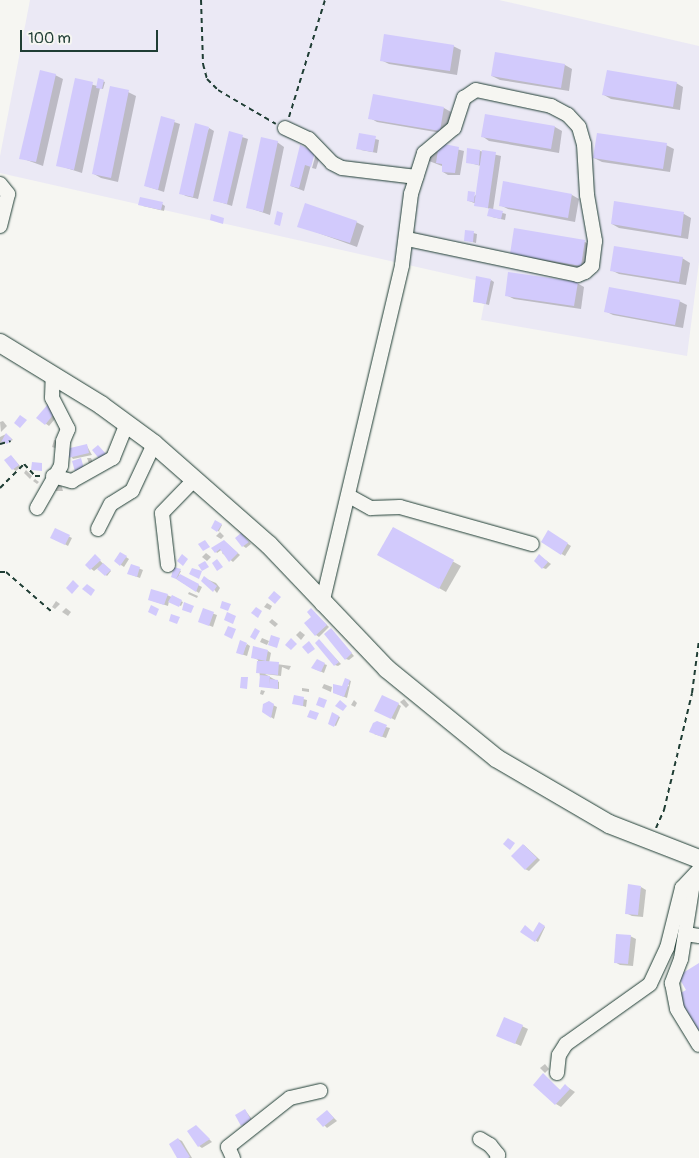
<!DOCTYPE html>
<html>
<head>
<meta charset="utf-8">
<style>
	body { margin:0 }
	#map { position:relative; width:699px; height:1158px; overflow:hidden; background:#f6f6f2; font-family:Pangolin,sans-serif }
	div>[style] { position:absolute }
	.built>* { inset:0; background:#ebe9f5 }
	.shadow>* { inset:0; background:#0003 }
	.building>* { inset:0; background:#d2cafc }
	.path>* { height:2px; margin-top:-1px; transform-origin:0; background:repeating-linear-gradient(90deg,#1f3d34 0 5px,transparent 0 9px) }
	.roads { filter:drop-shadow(0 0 1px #1f3d34) drop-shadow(0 0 1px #1f3d34) }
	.minor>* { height:14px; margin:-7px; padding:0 7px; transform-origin:7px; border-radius:7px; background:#f6f6f2 }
	.major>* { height:18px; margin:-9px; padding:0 9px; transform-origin:9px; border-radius:9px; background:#f6f6f2 }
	span { translate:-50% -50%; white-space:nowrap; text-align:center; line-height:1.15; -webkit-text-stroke:5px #f6f6f2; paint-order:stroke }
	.scale { position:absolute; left:20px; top:30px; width:138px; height:22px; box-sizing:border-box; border:2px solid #1f3d34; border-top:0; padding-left:6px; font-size:15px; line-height:18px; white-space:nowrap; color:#1f3d34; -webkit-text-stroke:4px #f6f6f2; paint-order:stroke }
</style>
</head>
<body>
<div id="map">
	<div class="built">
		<i style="clip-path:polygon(30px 0,499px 0,699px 46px,699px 262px,687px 356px,481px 320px,488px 283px,0 173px,0 156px)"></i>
	</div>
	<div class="shadow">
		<i style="clip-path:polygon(453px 46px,461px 50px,457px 75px,389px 64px,381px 60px)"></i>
		<i style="clip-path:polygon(496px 54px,565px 65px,572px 69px,569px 91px,500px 80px,492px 76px)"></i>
		<i style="clip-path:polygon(55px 75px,63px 79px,43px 166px,21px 158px)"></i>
		<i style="clip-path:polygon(76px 80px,97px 86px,99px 80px,105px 82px,103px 89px,100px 88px,82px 173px,57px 165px)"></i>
		<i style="clip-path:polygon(676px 83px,683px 87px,680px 110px,611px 99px,604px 95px)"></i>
		<i style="clip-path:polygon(128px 92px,136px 96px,118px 182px,101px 178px,94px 174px)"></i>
		<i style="clip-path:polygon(444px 108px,451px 112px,447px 134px,377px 122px,370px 118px)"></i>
		<i style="clip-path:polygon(486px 115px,555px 127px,562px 131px,559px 153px,489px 141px,482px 136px)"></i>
		<i style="clip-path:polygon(162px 118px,180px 124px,164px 192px,146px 186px)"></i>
		<i style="clip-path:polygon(209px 128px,214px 131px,198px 199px,186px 196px,180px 193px)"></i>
		<i style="clip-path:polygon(230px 133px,248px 139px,232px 206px,214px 200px)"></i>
		<i style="clip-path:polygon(360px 135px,379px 140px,377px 153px,361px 150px)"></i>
		<i style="clip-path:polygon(277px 142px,284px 147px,270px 215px,247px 207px)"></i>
		<i style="clip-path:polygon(440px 145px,464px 151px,460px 175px,448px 175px,443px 172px,442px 166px,429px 161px,430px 150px,439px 152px)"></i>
		<i style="clip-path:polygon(666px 145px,674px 149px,670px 172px,602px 162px,594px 158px)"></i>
		<i style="clip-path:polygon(301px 147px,314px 153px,304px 191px,291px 186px)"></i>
		<i style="clip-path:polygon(480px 151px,501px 156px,493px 210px,506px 214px,505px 220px,492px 217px,489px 215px,490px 209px,469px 201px,477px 194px,481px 166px,467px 162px)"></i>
		<i style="clip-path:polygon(316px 154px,320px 156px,316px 169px,312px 168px)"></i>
		<i style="clip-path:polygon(572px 195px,579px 199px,575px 222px,508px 209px,500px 205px)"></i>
		<i style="clip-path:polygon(615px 202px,684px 214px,691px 218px,688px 239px,619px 228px,612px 224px)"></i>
		<i style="clip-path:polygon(162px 204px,165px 206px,164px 211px,143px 206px)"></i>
		<i style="clip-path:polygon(356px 222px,364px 226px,357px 247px,299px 226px)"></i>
		<i style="clip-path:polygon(515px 230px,585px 242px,592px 246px,588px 269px,519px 257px,511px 253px)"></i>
		<i style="clip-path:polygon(466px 231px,477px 234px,476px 243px,465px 240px)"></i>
		<i style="clip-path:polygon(682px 258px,690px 263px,686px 285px,619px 274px,611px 270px)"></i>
		<i style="clip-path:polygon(491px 280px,494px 282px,489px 305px,474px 301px)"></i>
		<i style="clip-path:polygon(577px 283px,584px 287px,581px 309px,514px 299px,506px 295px)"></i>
		<i style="clip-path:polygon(679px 301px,687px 305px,683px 328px,613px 315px,605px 311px)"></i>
		<i style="clip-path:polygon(60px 413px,49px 426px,38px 418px)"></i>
		<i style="clip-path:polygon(3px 421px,7px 426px,1px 432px,0 422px)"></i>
		<i style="clip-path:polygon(6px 434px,13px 440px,0 445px,0 437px)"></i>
		<i style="clip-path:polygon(54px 440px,65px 443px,67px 450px,87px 446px,92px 455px,73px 459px,68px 452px,52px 447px)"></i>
		<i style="clip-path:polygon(11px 456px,21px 467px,16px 471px,13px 469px)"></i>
		<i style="clip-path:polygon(87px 458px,91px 458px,96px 469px,91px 469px)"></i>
		<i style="clip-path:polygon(26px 470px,32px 476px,30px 479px,24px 473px)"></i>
		<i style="clip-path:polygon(35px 479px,39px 482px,37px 484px,33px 481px)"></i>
		<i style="clip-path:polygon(54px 484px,61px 484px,63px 491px,56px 491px)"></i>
		<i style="clip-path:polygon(216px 522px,222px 525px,219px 531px,224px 536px,221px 539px,216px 536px,220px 532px,212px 528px)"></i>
		<i style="clip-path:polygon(393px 528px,461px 566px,446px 592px,379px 554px)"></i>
		<i style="clip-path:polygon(56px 530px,72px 538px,68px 546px,52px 537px)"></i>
		<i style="clip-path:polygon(549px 532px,571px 546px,565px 556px,542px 542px)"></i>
		<i style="clip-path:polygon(242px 534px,251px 544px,246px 548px,243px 546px)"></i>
		<i style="clip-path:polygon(224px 541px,240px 555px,233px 562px,222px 553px,227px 546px,217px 553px,213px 548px)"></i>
		<i style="clip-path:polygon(120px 553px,129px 559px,124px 567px,115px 561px)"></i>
		<i style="clip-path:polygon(206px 553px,211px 557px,207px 561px,202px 557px)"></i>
		<i style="clip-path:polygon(95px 556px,111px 571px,107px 576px,98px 568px,94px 571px,86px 565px)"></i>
		<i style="clip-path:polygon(540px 556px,551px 564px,546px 569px,543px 568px)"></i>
		<i style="clip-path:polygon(131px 565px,143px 570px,140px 578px,132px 575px)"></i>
		<i style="clip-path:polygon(175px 568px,181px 571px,179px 575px,202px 587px,199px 593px,172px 576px)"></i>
		<i style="clip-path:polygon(204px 578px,216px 583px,220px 588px,217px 593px)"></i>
		<i style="clip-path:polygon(189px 592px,198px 596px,197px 598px,188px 594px)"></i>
		<i style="clip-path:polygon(167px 595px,183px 602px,181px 606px,169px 601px,168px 606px,150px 600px)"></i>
		<i style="clip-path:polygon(56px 601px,60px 604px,55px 609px,52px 607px)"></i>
		<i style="clip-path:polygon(267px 603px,272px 606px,270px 610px,264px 607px)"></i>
		<i style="clip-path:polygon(66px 608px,71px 612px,68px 616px,62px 612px)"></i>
		<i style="clip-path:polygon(203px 610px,217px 615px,213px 627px,203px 623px)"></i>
		<i style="clip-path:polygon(311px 610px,329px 627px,319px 637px,316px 635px)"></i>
		<i style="clip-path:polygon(272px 619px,278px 624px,275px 627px,269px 622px)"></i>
		<i style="clip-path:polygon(331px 629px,354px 656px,349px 660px,346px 659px)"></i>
		<i style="clip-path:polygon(300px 631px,305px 635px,301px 640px,296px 635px)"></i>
		<i style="clip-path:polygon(262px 638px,269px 641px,267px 645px,260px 642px)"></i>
		<i style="clip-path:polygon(247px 644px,250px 646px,247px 656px,241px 654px)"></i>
		<i style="clip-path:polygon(326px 648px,341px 664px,338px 666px,335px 665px)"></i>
		<i style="clip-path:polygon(268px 651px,271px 653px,269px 663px,291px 666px,289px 670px,282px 667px,281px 676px,265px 674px,279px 682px,279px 689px,261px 686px,258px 660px,252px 657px)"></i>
		<i style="clip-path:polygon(324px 664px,327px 665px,324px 673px,315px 669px)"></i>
		<i style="clip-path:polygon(346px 679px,351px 681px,347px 698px,337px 694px,337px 688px,349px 686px)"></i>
		<i style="clip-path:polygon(324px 684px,332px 687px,331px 692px,322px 688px)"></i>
		<i style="clip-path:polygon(302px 688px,309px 689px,309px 692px,302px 691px)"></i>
		<i style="clip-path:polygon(261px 690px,265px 691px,263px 695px,260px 694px)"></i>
		<i style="clip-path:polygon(295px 697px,307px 700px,306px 707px,294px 703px)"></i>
		<i style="clip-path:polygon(404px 699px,409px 705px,406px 708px,400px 702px)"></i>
		<i style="clip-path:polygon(354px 700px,357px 703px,355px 707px,351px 705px)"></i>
		<i style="clip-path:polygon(269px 703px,277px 707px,274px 719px,263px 712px)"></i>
		<i style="clip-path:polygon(398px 704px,401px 706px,395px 720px,376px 710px)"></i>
		<i style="clip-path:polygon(333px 714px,340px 717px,336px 726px,329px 723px)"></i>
		<i style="clip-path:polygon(374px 724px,390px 728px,386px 738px,374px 734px)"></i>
		<i style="clip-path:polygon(524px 845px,540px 860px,529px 871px,525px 869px)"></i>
		<i style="clip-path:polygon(641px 887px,646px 890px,643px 917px,632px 916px,626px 913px)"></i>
		<i style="clip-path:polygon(539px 924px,545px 927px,538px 942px,522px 932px,535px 933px)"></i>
		<i style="clip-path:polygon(630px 936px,636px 939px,633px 966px,620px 965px,615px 962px)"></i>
		<i style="clip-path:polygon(505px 1018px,528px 1029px,521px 1046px,503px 1038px)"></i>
		<i style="clip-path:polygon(545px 1064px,549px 1069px,545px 1073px,540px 1068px)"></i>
		<i style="clip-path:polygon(543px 1075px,561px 1091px,566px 1086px,575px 1092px,561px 1107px,556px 1104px)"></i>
		<i style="clip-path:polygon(245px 1110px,254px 1122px,246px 1127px,242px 1125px)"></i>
		<i style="clip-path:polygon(327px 1111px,337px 1121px,327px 1128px,318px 1119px)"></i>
		<i style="clip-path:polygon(196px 1126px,212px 1142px,202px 1148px,199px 1146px)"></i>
		<i style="clip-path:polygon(178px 1139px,182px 1141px,192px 1158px,179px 1158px)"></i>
	</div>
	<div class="building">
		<i style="clip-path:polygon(384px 34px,454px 45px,450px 71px,380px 61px)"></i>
		<i style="clip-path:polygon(495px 52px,565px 64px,561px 88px,491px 76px)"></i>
		<i style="clip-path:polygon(40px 70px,56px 74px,36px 162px,19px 159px)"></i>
		<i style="clip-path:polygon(607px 70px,677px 82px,673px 107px,602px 95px)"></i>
		<i style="clip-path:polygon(75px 78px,93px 82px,74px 170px,56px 166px)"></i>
		<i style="clip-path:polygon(98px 78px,104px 80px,102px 89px,96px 88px)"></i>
		<i style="clip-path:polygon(110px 86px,129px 90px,111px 178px,92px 174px)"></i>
		<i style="clip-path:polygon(373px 94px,444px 107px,440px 131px,368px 119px)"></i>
		<i style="clip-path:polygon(485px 114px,555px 126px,551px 149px,481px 137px)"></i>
		<i style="clip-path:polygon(161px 116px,175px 120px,158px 190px,144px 186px)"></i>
		<i style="clip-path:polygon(195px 123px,209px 127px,193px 197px,179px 194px)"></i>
		<i style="clip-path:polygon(229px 131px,243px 135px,227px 204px,213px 201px)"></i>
		<i style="clip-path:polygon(359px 133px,376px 136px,373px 152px,356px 149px)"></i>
		<i style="clip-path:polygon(597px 133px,667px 143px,663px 169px,593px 158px)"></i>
		<i style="clip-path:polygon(261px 137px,278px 141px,263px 212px,246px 208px)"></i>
		<i style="clip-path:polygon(439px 143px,459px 147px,455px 173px,442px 172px,442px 164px,436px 163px)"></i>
		<i style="clip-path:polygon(300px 145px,315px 152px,311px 167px,305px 165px,299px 188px,290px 186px)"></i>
		<i style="clip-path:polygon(467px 148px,480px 150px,479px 165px,466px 163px)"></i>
		<i style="clip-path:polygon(482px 150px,496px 152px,488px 208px,474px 206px)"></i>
		<i style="clip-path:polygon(503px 181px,572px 194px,568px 218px,499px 206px)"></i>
		<i style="clip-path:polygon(468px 191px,475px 192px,474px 202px,467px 201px)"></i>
		<i style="clip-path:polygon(140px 197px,163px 202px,161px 210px,138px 205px)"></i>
		<i style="clip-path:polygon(614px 201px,684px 212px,681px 236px,611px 224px)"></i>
		<i style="clip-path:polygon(305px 203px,357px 221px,350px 243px,297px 227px)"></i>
		<i style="clip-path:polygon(489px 208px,503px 211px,501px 219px,487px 216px)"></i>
		<i style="clip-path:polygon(277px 211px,283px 213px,280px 226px,274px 224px)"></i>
		<i style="clip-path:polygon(211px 214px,224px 218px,223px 224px,210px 220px)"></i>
		<i style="clip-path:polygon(514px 228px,585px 240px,581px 266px,510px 254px)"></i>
		<i style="clip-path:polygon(465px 230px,474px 231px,473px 242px,464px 241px)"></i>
		<i style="clip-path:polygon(614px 246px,683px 257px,679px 282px,610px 271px)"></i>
		<i style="clip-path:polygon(508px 272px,578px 282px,574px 306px,505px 296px)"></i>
		<i style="clip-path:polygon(476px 276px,491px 279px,486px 304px,473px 302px)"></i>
		<i style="clip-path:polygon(609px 287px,680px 300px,675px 325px,604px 312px)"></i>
		<i style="clip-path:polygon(49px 403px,57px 410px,45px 425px,36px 418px)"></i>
		<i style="clip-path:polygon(20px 415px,27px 420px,20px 428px,14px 423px)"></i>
		<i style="clip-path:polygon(6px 433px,12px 439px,7px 444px,3px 441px,0 444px)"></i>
		<i style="clip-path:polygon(87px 444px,89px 453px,68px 458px,66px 449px)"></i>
		<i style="clip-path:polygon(98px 445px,107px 455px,101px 461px,92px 450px)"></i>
		<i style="clip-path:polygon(11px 455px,19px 465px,12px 470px,4px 460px)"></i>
		<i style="clip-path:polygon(81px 458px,85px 472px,76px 475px,72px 461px)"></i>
		<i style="clip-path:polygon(32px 462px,42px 463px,42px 471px,31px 470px)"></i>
		<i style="clip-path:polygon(215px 520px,222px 524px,217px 532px,211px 528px)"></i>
		<i style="clip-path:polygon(393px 527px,454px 560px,439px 589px,377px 555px)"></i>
		<i style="clip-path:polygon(55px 528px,70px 535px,65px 545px,50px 538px)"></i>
		<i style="clip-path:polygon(548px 530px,568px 543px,561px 555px,541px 542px)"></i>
		<i style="clip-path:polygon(241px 533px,249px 542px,242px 547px,235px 538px)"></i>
		<i style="clip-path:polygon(205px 540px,210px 547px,203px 551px,198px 544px)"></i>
		<i style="clip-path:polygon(224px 540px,238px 553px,229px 562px,220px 549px,215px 553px,211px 548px)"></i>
		<i style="clip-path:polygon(120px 552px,127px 556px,120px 566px,114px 561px)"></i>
		<i style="clip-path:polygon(95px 554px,101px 560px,90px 570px,85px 565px)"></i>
		<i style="clip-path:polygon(182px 554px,188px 559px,183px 566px,177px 561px)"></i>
		<i style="clip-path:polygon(539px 554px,548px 562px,542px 569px,534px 561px)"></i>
		<i style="clip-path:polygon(217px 559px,223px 567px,217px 571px,212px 563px)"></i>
		<i style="clip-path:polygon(205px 561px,209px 567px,202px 571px,199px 579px,189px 574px,192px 568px,202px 571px,198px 565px)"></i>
		<i style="clip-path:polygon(103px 563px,111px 570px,105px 576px,97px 569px)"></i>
		<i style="clip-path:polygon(131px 564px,140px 567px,137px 577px,127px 574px)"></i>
		<i style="clip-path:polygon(174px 567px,181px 569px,176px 579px,171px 577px)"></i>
		<i style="clip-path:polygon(180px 574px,199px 584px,196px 592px,176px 579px)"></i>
		<i style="clip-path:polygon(204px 576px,217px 586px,213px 592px,201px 581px)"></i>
		<i style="clip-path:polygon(73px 580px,79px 586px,72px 594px,66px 588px)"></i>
		<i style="clip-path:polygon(87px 584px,95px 590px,91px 596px,82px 589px)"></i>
		<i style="clip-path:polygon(151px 589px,168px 594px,164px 605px,148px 600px)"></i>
		<i style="clip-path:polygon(274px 591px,281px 597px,275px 604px,268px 598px)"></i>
		<i style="clip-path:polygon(172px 595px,182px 600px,179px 607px,168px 602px)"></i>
		<i style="clip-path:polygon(222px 601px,231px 604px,228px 611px,220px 608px)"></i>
		<i style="clip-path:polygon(184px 602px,194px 606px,191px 613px,182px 610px)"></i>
		<i style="clip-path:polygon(151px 605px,159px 609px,156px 616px,148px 612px)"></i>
		<i style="clip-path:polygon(256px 607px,262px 611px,258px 618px,251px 613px)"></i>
		<i style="clip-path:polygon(203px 608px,214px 612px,209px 626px,198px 622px)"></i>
		<i style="clip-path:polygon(311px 608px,327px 625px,315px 636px,304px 623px,311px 617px,307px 612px)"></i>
		<i style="clip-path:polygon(227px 612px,236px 616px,233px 624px,224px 620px)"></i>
		<i style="clip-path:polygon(171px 614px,180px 617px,177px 624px,169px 621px)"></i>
		<i style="clip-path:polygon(228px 626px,236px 629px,232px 639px,224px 635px)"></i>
		<i style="clip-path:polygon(255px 628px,260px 631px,255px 640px,250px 637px)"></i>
		<i style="clip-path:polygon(331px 628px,352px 653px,345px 660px,324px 634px)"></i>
		<i style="clip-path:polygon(271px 635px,280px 638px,277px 648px,268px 645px)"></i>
		<i style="clip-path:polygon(291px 638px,297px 644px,291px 650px,285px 645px)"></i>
		<i style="clip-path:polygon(319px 639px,339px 662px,334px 666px,315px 643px)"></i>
		<i style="clip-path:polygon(240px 640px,247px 643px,243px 655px,236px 653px)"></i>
		<i style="clip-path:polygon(309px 641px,315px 649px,308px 654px,302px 647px)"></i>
		<i style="clip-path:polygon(253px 646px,268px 650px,266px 661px,279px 662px,278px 675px,256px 673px,257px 661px,266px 661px,251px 658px)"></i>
		<i style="clip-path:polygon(317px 659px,325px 663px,321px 672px,311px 668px)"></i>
		<i style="clip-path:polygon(260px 675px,270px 676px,269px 685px,270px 679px,278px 680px,278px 689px,259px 687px)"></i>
		<i style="clip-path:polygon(241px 677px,248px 677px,247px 689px,240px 688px)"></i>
		<i style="clip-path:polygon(345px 678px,350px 680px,344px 697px,333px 693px,333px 684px,342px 686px)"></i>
		<i style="clip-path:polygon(294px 695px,304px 697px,303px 706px,292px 704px)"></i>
		<i style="clip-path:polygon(382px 695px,399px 703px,391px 719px,374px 711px)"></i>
		<i style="clip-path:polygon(319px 697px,327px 700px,324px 708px,316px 705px)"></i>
		<i style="clip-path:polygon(340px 700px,347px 706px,343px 711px,335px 706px)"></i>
		<i style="clip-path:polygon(269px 701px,274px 704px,271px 718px,262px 712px,263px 704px)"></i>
		<i style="clip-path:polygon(310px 710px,319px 713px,316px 720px,307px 717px)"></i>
		<i style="clip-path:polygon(332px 712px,339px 716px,334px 727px,328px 724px)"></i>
		<i style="clip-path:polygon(377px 721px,387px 725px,382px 737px,369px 732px,373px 723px)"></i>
		<i style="clip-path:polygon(508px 838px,515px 843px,510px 850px,503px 844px)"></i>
		<i style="clip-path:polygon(523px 844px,537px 858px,525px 870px,511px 856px)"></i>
		<i style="clip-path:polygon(628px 884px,641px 886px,638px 915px,625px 914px)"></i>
		<i style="clip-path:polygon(539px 922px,545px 926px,535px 942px,520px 932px,525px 925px,533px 932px)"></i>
		<i style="clip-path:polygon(616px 934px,631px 935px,628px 964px,614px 963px)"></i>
		<i style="clip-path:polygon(699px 963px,699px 1031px,677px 995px,686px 990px,678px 976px)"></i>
		<i style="clip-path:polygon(504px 1017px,523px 1025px,515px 1044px,496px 1036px)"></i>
		<i style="clip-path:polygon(543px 1073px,560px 1090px,565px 1084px,570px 1089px,555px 1105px,533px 1085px)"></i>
		<i style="clip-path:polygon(245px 1109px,251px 1120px,241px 1126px,235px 1115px)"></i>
		<i style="clip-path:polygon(327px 1110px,334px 1118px,323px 1127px,316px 1119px)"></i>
		<i style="clip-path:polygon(196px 1125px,210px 1139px,198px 1147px,187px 1131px)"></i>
		<i style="clip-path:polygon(178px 1138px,190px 1157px,188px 1158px,177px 1158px,169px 1144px)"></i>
	</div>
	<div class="path">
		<i style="left:201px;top:0;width:64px;rotate:88.2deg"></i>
		<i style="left:203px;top:64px;width:16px;rotate:75deg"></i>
		<i style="left:207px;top:79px;width:16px;rotate:45deg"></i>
		<i style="left:218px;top:90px;width:67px;rotate:30.4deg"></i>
		<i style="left:289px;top:117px;width:122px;rotate:-72.9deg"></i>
		<i style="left:0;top:444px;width:11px;rotate:-15deg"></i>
		<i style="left:0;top:488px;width:34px;rotate:-45deg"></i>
		<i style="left:24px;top:464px;width:16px;rotate:47deg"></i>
		<i style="left:35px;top:476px;width:7px"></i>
		<i style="left:0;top:572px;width:6px"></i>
		<i style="left:6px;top:572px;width:61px;rotate:41deg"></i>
		<i style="left:656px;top:828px;width:20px;rotate:-66deg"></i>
		<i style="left:664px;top:810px;width:120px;rotate:-76.5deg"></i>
		<i style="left:692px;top:693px;width:53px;rotate:-82.5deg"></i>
	</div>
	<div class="roads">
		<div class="minor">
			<i style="left:285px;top:128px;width:26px;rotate:25deg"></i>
			<i style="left:309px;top:139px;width:33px;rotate:46deg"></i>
			<i style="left:332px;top:163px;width:11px;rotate:27deg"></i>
			<i style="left:342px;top:168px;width:75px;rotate:6.9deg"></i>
			<i style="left:0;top:184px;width:13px;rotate:51deg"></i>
			<i style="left:8px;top:194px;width:33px;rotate:104deg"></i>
			<i style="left:53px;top:476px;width:20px;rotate:15deg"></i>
			<i style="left:72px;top:481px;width:47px;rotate:-29.3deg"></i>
			<i style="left:113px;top:458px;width:37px;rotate:-68deg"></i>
			<i style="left:349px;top:496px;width:25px;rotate:29deg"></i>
			<i style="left:371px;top:508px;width:29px;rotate:-2deg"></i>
			<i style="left:400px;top:507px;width:137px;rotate:15.7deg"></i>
			<i style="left:37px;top:508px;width:48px;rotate:-60.3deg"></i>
			<i style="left:61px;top:466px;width:25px;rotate:-85deg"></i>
			<i style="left:63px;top:441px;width:13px;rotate:-67deg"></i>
			<i style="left:68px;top:429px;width:35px;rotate:-117deg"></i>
			<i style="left:52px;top:398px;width:24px;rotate:-88deg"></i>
			<i style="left:98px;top:529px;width:28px;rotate:-63deg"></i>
			<i style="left:111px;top:504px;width:25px;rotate:-32deg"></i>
			<i style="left:132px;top:491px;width:52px;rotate:-64.9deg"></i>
			<i style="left:168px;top:565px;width:52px;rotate:-96.6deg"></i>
			<i style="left:162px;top:513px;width:47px;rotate:-45.9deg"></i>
			<i style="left:322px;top:604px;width:348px;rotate:-76.7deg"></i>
			<i style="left:402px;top:265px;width:72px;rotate:-82.8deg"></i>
			<i style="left:411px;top:194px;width:43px;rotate:-72.4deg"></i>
			<i style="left:424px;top:153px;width:39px;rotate:-40deg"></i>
			<i style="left:454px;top:128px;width:32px;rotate:-72deg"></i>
			<i style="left:464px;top:98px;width:14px;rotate:-34deg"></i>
			<i style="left:476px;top:90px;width:77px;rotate:12deg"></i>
			<i style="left:551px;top:106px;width:19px;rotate:28deg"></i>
			<i style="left:568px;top:115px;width:16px;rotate:47deg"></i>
			<i style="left:579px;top:127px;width:18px;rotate:74deg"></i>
			<i style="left:584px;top:144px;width:51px;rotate:86.6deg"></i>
			<i style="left:587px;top:195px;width:47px;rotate:80.1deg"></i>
			<i style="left:595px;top:241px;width:25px;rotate:97deg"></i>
			<i style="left:592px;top:266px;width:9px;rotate:139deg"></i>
			<i style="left:585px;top:272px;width:8px;rotate:157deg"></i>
			<i style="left:578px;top:275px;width:175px;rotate:-168.1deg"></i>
			<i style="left:694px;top:877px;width:83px;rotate:99deg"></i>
			<i style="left:681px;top:959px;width:26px;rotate:111deg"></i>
			<i style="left:672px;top:983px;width:26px;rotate:79deg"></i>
			<i style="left:677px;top:1009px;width:42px;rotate:58.6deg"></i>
			<i style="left:686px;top:934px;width:13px;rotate:9deg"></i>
			<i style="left:557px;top:1073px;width:18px;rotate:-84deg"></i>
			<i style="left:559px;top:1055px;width:13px;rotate:-58deg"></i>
			<i style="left:566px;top:1044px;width:103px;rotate:-35.5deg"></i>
			<i style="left:650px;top:984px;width:40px;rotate:-65deg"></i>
			<i style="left:667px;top:948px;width:62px;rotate:-76deg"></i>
			<i style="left:682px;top:888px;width:25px;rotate:-47deg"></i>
			<i style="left:480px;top:1139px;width:12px;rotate:31deg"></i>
			<i style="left:490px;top:1145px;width:13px;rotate:51deg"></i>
			<i style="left:498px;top:1155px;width:3px;rotate:108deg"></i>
			<i style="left:233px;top:1158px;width:12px;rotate:-114deg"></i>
			<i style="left:228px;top:1147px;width:79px;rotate:-38.3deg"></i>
			<i style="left:290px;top:1098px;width:31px;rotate:-13deg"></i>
		</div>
		<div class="major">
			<i style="left:0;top:343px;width:119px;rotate:31.5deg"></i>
			<i style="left:101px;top:405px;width:66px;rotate:36.3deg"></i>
			<i style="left:154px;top:444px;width:153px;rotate:41.3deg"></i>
			<i style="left:269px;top:545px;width:171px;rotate:46.4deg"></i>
			<i style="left:387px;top:669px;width:141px;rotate:39.2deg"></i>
			<i style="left:496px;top:758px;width:131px;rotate:30.3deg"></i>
			<i style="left:609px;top:824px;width:97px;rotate:21.3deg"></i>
		</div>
	</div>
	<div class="scale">100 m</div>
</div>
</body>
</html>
